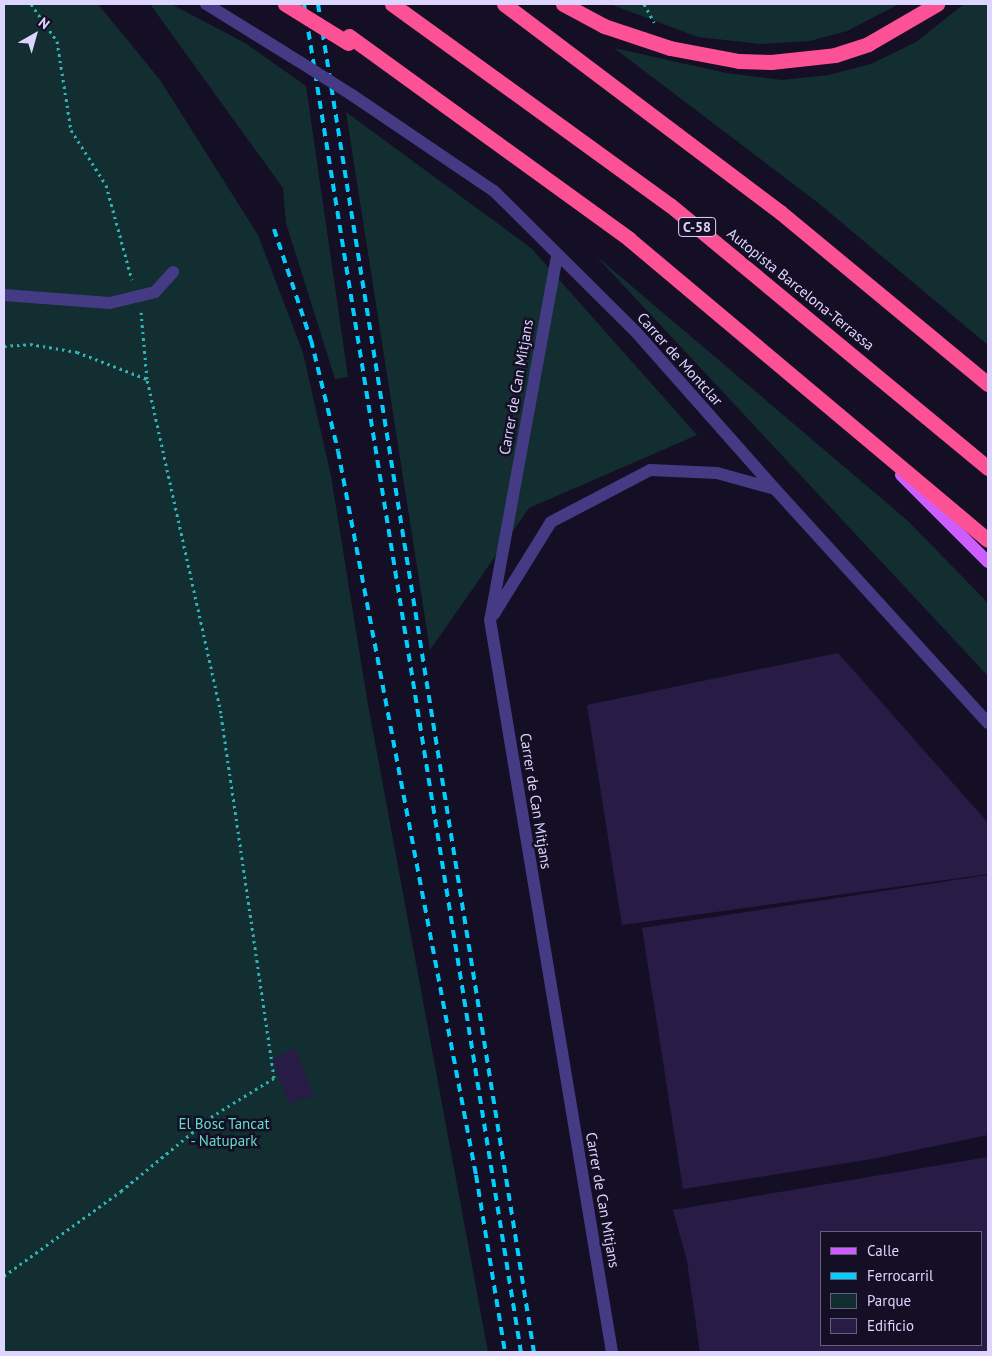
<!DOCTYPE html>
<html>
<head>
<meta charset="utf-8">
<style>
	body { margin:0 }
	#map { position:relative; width:992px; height:1356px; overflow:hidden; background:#150f26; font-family:"PT Sans",sans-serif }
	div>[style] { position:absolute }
	.green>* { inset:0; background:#122e30 }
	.building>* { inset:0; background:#281c46 }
	.path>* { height:3px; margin-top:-1.5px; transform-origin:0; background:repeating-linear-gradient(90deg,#31b3b6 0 2.5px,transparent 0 6.5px) }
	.minor>* { height:12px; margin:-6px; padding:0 6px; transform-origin:6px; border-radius:6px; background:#443b84 }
	.major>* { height:12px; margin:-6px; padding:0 6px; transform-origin:6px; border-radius:6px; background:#ce5dfd }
	.highway>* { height:15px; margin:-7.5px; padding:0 7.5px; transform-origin:7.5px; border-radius:7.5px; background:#fd5195 }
	.rail>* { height:4px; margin-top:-2px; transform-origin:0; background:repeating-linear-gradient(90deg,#03cefc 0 8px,transparent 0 14px) }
	.minor-bridge>* { height:12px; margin:-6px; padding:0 6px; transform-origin:6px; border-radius:6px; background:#443b84 }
	.highway-bridge>* { height:15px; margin:-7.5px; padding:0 7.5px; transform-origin:7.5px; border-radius:7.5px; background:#fd5195 }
	span { translate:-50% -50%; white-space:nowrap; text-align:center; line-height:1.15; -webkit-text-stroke:5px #150f26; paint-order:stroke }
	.shield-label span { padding:1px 4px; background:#150f26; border:1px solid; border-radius:4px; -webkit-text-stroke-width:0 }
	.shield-label { font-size:14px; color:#ddd5fe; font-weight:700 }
	.street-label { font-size:15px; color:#ddd5fe }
	.park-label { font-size:15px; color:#61dec9 }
	.frame { position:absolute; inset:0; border:5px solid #ddd5fe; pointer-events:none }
	.legend { position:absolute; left:820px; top:1231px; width:162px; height:115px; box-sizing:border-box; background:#150f26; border:1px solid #655e7c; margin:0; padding:6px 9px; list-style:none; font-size:15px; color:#ddd5fe }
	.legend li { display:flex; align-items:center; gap:10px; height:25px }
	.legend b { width:25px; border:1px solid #655e7c }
	.north { position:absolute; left:10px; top:10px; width:50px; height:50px; -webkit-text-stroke:4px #150f26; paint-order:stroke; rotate:38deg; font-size:14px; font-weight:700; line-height:20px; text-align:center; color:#ddd5fe }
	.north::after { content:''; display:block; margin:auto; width:18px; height:22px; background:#ddd5fe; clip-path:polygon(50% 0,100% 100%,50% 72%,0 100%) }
</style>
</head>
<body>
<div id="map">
	<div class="green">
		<i style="clip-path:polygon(4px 4px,98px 4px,160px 80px,258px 235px,303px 353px,331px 476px,367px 699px,488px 1352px,4px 1352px)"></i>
		<i style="clip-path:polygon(150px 4px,171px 4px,245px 43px,306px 86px,348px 377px,335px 379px,286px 223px,283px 188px)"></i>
		<i style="clip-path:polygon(610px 4px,899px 4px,847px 31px,810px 41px,761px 44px,698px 37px)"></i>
		<i style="clip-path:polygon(964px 4px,988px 4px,988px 345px,817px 202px,614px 48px,726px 73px,782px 80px,828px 75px,871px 64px,916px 42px)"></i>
		<i style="clip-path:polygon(346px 112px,531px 248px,697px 435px,529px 508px,430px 650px)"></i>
		<i style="clip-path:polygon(595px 255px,908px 521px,988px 603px,988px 676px)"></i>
	</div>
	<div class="building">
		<i style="clip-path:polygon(838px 653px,988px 823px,988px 874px,622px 925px,587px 705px)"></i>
		<i style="clip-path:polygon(988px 875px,988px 1135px,872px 1159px,683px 1189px,642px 928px)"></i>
		<i style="clip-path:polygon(295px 1047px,314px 1096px,289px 1103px,272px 1061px)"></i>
		<i style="clip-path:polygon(evenodd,988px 1157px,988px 1352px,700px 1352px,687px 1261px,673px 1210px,988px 1157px,821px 1232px,981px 1232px,981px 1345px,821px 1345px,821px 1232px)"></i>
	</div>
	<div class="path">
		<i style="left:31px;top:4px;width:45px;rotate:54.9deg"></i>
		<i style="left:57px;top:41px;width:90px;rotate:81.1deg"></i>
		<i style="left:71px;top:130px;width:65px;rotate:57.5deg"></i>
		<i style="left:106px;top:185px;width:98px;rotate:74.7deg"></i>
		<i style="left:644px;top:4px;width:21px;rotate:61deg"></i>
		<i style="left:4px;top:346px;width:26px;rotate:-4deg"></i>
		<i style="left:30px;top:344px;width:48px;rotate:9.7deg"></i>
		<i style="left:77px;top:352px;width:75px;rotate:21.1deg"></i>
		<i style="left:4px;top:1276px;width:145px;rotate:-36deg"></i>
		<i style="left:121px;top:1191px;width:117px;rotate:-39.4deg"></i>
		<i style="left:211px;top:1117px;width:74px;rotate:-31.8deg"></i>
		<i style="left:274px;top:1078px;width:369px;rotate:-98.3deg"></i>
		<i style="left:221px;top:713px;width:342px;rotate:-102.5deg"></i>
		<i style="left:147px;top:379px;width:67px;rotate:-95.1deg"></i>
	</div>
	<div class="minor">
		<i style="left:206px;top:4px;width:110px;rotate:31.7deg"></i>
		<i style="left:352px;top:95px;width:171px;rotate:34.1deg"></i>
		<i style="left:494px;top:191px;width:200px;rotate:44.8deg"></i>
		<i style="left:636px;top:332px;width:210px;rotate:48.5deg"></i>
		<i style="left:557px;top:256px;width:370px;rotate:100.4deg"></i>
		<i style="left:490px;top:620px;width:742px;rotate:80.54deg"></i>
		<i style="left:4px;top:295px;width:106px;rotate:4.3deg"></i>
		<i style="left:110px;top:303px;width:46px;rotate:-13.7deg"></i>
		<i style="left:155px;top:292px;width:27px;rotate:-48deg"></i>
		<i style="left:494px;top:614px;width:108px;rotate:-58.2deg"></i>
		<i style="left:551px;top:522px;width:112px;rotate:-27.7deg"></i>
		<i style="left:650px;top:470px;width:67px;rotate:2.6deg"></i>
		<i style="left:717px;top:473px;width:60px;rotate:15.4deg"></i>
		<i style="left:775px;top:489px;width:316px;rotate:47.7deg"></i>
	</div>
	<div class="major">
		<i style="left:901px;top:475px;width:123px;rotate:45deg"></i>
	</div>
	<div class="highway">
		<i style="left:392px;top:4px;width:343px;rotate:35.9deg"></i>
		<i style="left:670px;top:205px;width:413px;rotate:39.6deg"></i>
		<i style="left:504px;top:4px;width:346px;rotate:37deg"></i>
		<i style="left:780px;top:212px;width:270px;rotate:39.6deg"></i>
		<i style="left:563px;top:4px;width:47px;rotate:28.2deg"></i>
		<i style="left:604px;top:26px;width:70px;rotate:18.4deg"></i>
		<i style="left:670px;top:48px;width:70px;rotate:10.7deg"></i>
		<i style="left:739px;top:61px;width:32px;rotate:2deg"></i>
		<i style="left:771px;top:62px;width:64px;rotate:-6.2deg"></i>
		<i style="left:835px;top:55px;width:35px;rotate:-18deg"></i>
		<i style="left:868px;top:44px;width:80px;rotate:-30.1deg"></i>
		<i style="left:349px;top:36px;width:346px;rotate:35.9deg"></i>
		<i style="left:629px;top:239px;width:468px;rotate:40deg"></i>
	</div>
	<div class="rail">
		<i style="left:304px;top:4px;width:1365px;rotate:80.86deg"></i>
		<i style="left:318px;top:4px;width:1365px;rotate:80.9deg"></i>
		<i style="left:274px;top:229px;width:117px;rotate:71.6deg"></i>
		<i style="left:311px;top:340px;width:114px;rotate:76.3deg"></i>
		<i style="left:338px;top:451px;width:737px;rotate:79.21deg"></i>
		<i style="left:476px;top:1175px;width:179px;rotate:80.7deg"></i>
	</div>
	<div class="minor-bridge">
		<i style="left:300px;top:62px;width:62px;rotate:32.4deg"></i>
	</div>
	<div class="highway-bridge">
		<i style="left:285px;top:4px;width:74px;rotate:31.8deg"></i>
	</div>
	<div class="shield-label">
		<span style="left:697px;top:227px">C-58</span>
	</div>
	<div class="street-label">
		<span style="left:801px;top:289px;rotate:39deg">Autopista Barcelona-Terrassa</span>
		<span style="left:680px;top:359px;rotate:48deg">Carrer de Montclar</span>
		<span style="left:516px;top:387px;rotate:-80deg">Carrer de Can Mitjans</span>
		<span style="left:536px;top:801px;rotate:81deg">Carrer de Can Mitjans</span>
		<span style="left:603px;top:1200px;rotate:80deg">Carrer de Can Mitjans</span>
	</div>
	<div class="park-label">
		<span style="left:224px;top:1132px">El Bosc Tancat<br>- Natupark</span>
	</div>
	<div class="frame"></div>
	<ul class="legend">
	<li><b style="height:6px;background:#ce5dfd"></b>Calle</li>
	<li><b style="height:6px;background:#03cefc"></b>Ferrocarril</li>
	<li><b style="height:14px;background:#122e30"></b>Parque</li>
	<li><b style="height:14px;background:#281c46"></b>Edificio</li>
	</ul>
	<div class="north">N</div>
</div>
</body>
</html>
